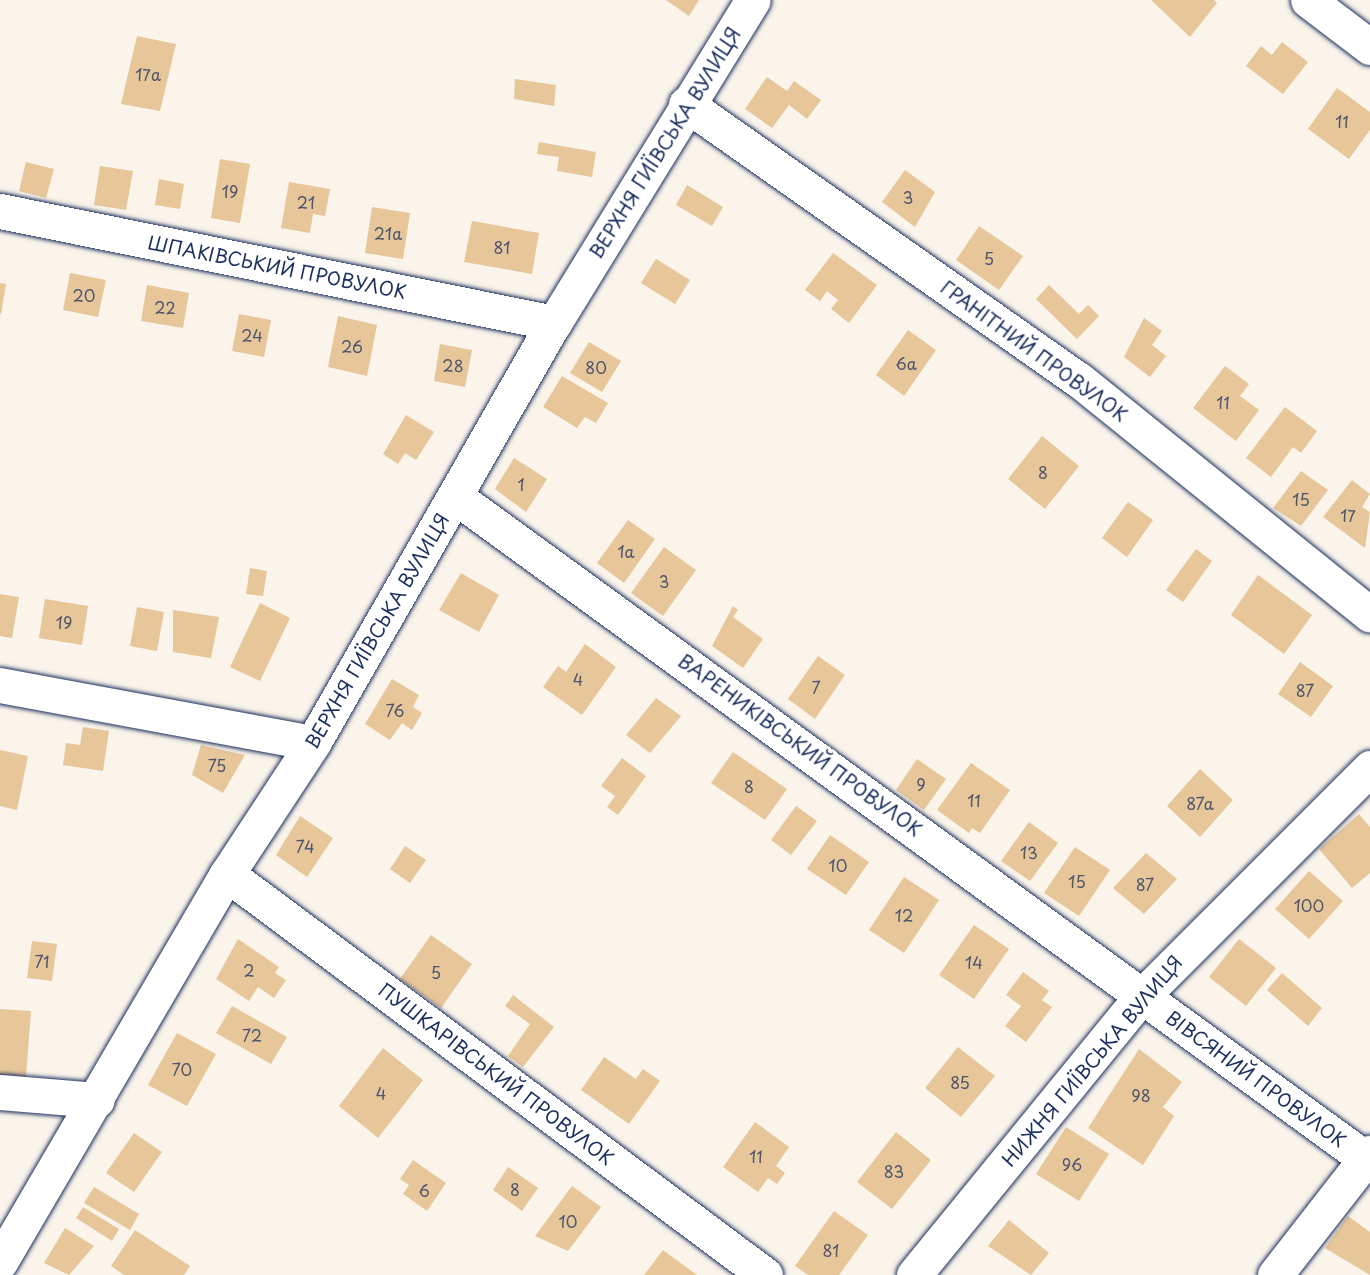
<!DOCTYPE html>
<html>
<head>
<meta charset="utf-8">
<style>
	body { margin:0 }
	#map { position:relative; width:1370px; height:1275px; overflow:hidden; background:#faf4eb; font-family:"Playpen Sans",sans-serif }
	div>[style] { position:absolute }
	.building>* { inset:0; background:#e7c699 }
	.roads { filter:drop-shadow(0 0 2px #1b2f5e) drop-shadow(0 0 2px #1b2f5e) }
	.minor>* { height:35px; margin:-17.5px; padding:0 17.5px; transform-origin:17.5px; border-radius:17.5px; background:#fff }
	span { translate:-50% -50%; white-space:nowrap; text-align:center; line-height:1.15; -webkit-text-stroke:6px #fff; paint-order:stroke }
	.number-label { font-size:16px; color:#4e556d }
	.number-label span { -webkit-text-stroke-width:0 }
	.street-label { font-size:19px; color:#1b2f5e }
</style>
</head>
<body>
<div id="map">
	<div class="building">
		<i style="clip-path:polygon(666px 0,699px 0,689px 16px)"></i>
		<i style="clip-path:polygon(1151px 0,1214px 0,1217px 3px,1190px 37px)"></i>
		<i style="clip-path:polygon(137px 36px,176px 44px,160px 111px,121px 104px)"></i>
		<i style="clip-path:polygon(1282px 42px,1308px 62px,1283px 94px,1246px 66px,1261px 46px,1272px 55px)"></i>
		<i style="clip-path:polygon(767px 77px,787px 91px,794px 81px,821px 100px,807px 119px,789px 105px,772px 128px,745px 109px)"></i>
		<i style="clip-path:polygon(515px 79px,556px 85px,554px 106px,514px 99px)"></i>
		<i style="clip-path:polygon(1337px 88px,1370px 112px,1370px 130px,1349px 159px,1308px 129px)"></i>
		<i style="clip-path:polygon(539px 142px,596px 152px,592px 177px,557px 171px,559px 157px,537px 154px)"></i>
		<i style="clip-path:polygon(220px 159px,250px 164px,240px 223px,211px 218px)"></i>
		<i style="clip-path:polygon(26px 162px,54px 169px,46px 198px,19px 191px)"></i>
		<i style="clip-path:polygon(100px 166px,133px 171px,126px 210px,94px 205px)"></i>
		<i style="clip-path:polygon(905px 170px,935px 192px,915px 227px,882px 202px)"></i>
		<i style="clip-path:polygon(159px 179px,184px 184px,180px 209px,155px 205px)"></i>
		<i style="clip-path:polygon(289px 182px,330px 189px,325px 216px,313px 214px,310px 233px,281px 228px)"></i>
		<i style="clip-path:polygon(687px 185px,723px 207px,712px 226px,676px 205px)"></i>
		<i style="clip-path:polygon(372px 207px,410px 213px,403px 259px,365px 253px)"></i>
		<i style="clip-path:polygon(472px 221px,539px 233px,532px 274px,464px 262px)"></i>
		<i style="clip-path:polygon(979px 226px,1023px 256px,999px 290px,956px 260px)"></i>
		<i style="clip-path:polygon(833px 253px,877px 285px,849px 323px,831px 309px,838px 300px,827px 291px,820px 301px,805px 290px)"></i>
		<i style="clip-path:polygon(656px 259px,690px 280px,675px 304px,641px 283px)"></i>
		<i style="clip-path:polygon(70px 273px,106px 280px,98px 317px,63px 310px)"></i>
		<i style="clip-path:polygon(0 283px,6px 284px,1px 314px,0 314px)"></i>
		<i style="clip-path:polygon(147px 285px,189px 293px,183px 328px,141px 321px)"></i>
		<i style="clip-path:polygon(1049px 285px,1079px 314px,1088px 305px,1099px 316px,1077px 339px,1036px 299px)"></i>
		<i style="clip-path:polygon(239px 314px,271px 320px,264px 357px,232px 351px)"></i>
		<i style="clip-path:polygon(338px 316px,377px 325px,367px 376px,328px 367px)"></i>
		<i style="clip-path:polygon(1144px 318px,1162px 331px,1152px 345px,1166px 356px,1150px 377px,1124px 357px)"></i>
		<i style="clip-path:polygon(908px 330px,936px 350px,904px 396px,876px 375px)"></i>
		<i style="clip-path:polygon(589px 342px,621px 361px,602px 392px,570px 373px)"></i>
		<i style="clip-path:polygon(440px 344px,472px 350px,465px 387px,434px 381px)"></i>
		<i style="clip-path:polygon(1225px 366px,1249px 384px,1240px 396px,1259px 410px,1236px 441px,1193px 408px)"></i>
		<i style="clip-path:polygon(562px 376px,608px 403px,596px 423px,585px 417px,577px 428px,543px 407px)"></i>
		<i style="clip-path:polygon(1285px 407px,1317px 431px,1301px 453px,1293px 447px,1271px 477px,1246px 458px)"></i>
		<i style="clip-path:polygon(406px 415px,434px 432px,416px 460px,405px 453px,398px 464px,383px 454px)"></i>
		<i style="clip-path:polygon(1042px 436px,1079px 466px,1045px 509px,1008px 479px)"></i>
		<i style="clip-path:polygon(514px 458px,547px 479px,526px 512px,495px 489px)"></i>
		<i style="clip-path:polygon(1301px 471px,1328px 490px,1301px 526px,1273px 508px)"></i>
		<i style="clip-path:polygon(1352px 480px,1370px 494px,1362px 507px,1370px 512px,1365px 548px,1323px 517px)"></i>
		<i style="clip-path:polygon(1128px 502px,1153px 520px,1127px 557px,1102px 538px)"></i>
		<i style="clip-path:polygon(628px 520px,655px 539px,624px 583px,597px 563px)"></i>
		<i style="clip-path:polygon(664px 547px,696px 570px,663px 616px,631px 593px)"></i>
		<i style="clip-path:polygon(1196px 549px,1212px 561px,1183px 602px,1166px 590px)"></i>
		<i style="clip-path:polygon(250px 568px,267px 571px,263px 596px,246px 594px)"></i>
		<i style="clip-path:polygon(461px 573px,499px 595px,479px 632px,439px 610px)"></i>
		<i style="clip-path:polygon(1258px 575px,1312px 615px,1284px 654px,1231px 615px)"></i>
		<i style="clip-path:polygon(0 594px,19px 597px,12px 638px,0 636px)"></i>
		<i style="clip-path:polygon(45px 599px,88px 606px,82px 645px,39px 638px)"></i>
		<i style="clip-path:polygon(260px 603px,290px 618px,260px 681px,230px 667px)"></i>
		<i style="clip-path:polygon(733px 606px,738px 610px,733px 617px,763px 639px,743px 668px,712px 646px)"></i>
		<i style="clip-path:polygon(137px 607px,164px 612px,157px 651px,130px 646px)"></i>
		<i style="clip-path:polygon(173px 610px,219px 617px,211px 658px,173px 652px)"></i>
		<i style="clip-path:polygon(585px 644px,616px 667px,582px 715px,543px 687px,558px 666px,566px 672px)"></i>
		<i style="clip-path:polygon(818px 656px,845px 675px,815px 719px,788px 699px)"></i>
		<i style="clip-path:polygon(1300px 662px,1333px 686px,1311px 717px,1278px 694px)"></i>
		<i style="clip-path:polygon(392px 679px,419px 695px,413px 707px,422px 713px,412px 730px,402px 723px,390px 740px,365px 724px)"></i>
		<i style="clip-path:polygon(656px 698px,681px 716px,650px 753px,626px 735px)"></i>
		<i style="clip-path:polygon(83px 727px,109px 731px,103px 771px,63px 765px,66px 743px,80px 745px)"></i>
		<i style="clip-path:polygon(201px 745px,245px 755px,223px 793px,192px 775px)"></i>
		<i style="clip-path:polygon(0 750px,28px 756px,17px 810px,0 806px)"></i>
		<i style="clip-path:polygon(733px 752px,787px 789px,765px 820px,711px 783px)"></i>
		<i style="clip-path:polygon(622px 758px,646px 776px,618px 815px,607px 807px,615px 796px,601px 786px)"></i>
		<i style="clip-path:polygon(917px 759px,946px 779px,924px 810px,896px 790px)"></i>
		<i style="clip-path:polygon(971px 763px,1010px 790px,980px 833px,972px 828px,969px 833px,937px 810px)"></i>
		<i style="clip-path:polygon(1200px 769px,1233px 800px,1200px 837px,1167px 806px)"></i>
		<i style="clip-path:polygon(796px 806px,817px 821px,791px 855px,771px 840px)"></i>
		<i style="clip-path:polygon(1359px 814px,1370px 827px,1370px 873px,1352px 888px,1319px 849px)"></i>
		<i style="clip-path:polygon(300px 816px,333px 838px,307px 877px,276px 855px)"></i>
		<i style="clip-path:polygon(1029px 822px,1058px 843px,1030px 881px,1001px 861px)"></i>
		<i style="clip-path:polygon(830px 835px,869px 862px,846px 895px,807px 869px)"></i>
		<i style="clip-path:polygon(405px 846px,426px 860px,410px 883px,390px 869px)"></i>
		<i style="clip-path:polygon(1075px 847px,1110px 870px,1079px 916px,1044px 893px)"></i>
		<i style="clip-path:polygon(1146px 853px,1177px 879px,1144px 914px,1113px 888px)"></i>
		<i style="clip-path:polygon(1309px 871px,1343px 901px,1309px 939px,1275px 909px)"></i>
		<i style="clip-path:polygon(904px 877px,939px 900px,904px 953px,869px 930px)"></i>
		<i style="clip-path:polygon(974px 925px,1009px 949px,974px 999px,939px 975px)"></i>
		<i style="clip-path:polygon(431px 935px,472px 964px,441px 1008px,400px 979px)"></i>
		<i style="clip-path:polygon(238px 939px,279px 967px,275px 973px,286px 980px,274px 998px,258px 987px,249px 1001px,216px 979px)"></i>
		<i style="clip-path:polygon(1239px 939px,1276px 968px,1246px 1006px,1209px 977px)"></i>
		<i style="clip-path:polygon(32px 941px,57px 944px,52px 981px,27px 978px)"></i>
		<i style="clip-path:polygon(1023px 972px,1049px 991px,1042px 1000px,1052px 1007px,1026px 1042px,1005px 1026px,1021px 1006px,1006px 995px)"></i>
		<i style="clip-path:polygon(1282px 973px,1322px 1008px,1308px 1026px,1267px 990px)"></i>
		<i style="clip-path:polygon(513px 995px,554px 1027px,523px 1067px,508px 1056px,530px 1024px,505px 1006px)"></i>
		<i style="clip-path:polygon(232px 1006px,287px 1037px,271px 1064px,216px 1033px)"></i>
		<i style="clip-path:polygon(0 1009px,31px 1011px,26px 1077px,0 1075px)"></i>
		<i style="clip-path:polygon(177px 1033px,216px 1054px,187px 1106px,148px 1085px)"></i>
		<i style="clip-path:polygon(958px 1047px,995px 1076px,961px 1117px,925px 1088px)"></i>
		<i style="clip-path:polygon(383px 1048px,423px 1080px,378px 1138px,339px 1106px)"></i>
		<i style="clip-path:polygon(1139px 1049px,1182px 1082px,1163px 1107px,1174px 1116px,1143px 1165px,1088px 1128px)"></i>
		<i style="clip-path:polygon(604px 1057px,636px 1079px,643px 1069px,660px 1081px,629px 1124px,581px 1090px)"></i>
		<i style="clip-path:polygon(755px 1122px,789px 1147px,776px 1166px,785px 1173px,777px 1184px,768px 1178px,758px 1192px,723px 1167px)"></i>
		<i style="clip-path:polygon(1066px 1127px,1109px 1154px,1079px 1201px,1036px 1174px)"></i>
		<i style="clip-path:polygon(896px 1132px,931px 1160px,892px 1209px,857px 1182px)"></i>
		<i style="clip-path:polygon(134px 1133px,162px 1152px,134px 1192px,106px 1173px)"></i>
		<i style="clip-path:polygon(413px 1160px,446px 1183px,427px 1211px,403px 1194px,409px 1185px,400px 1179px)"></i>
		<i style="clip-path:polygon(508px 1167px,538px 1188px,522px 1211px,493px 1190px)"></i>
		<i style="clip-path:polygon(572px 1186px,601px 1207px,568px 1251px,535px 1236px)"></i>
		<i style="clip-path:polygon(94px 1187px,139px 1214px,130px 1230px,84px 1203px)"></i>
		<i style="clip-path:polygon(83px 1207px,119px 1229px,112px 1241px,76px 1218px)"></i>
		<i style="clip-path:polygon(834px 1211px,868px 1235px,839px 1275px,808px 1275px,795px 1266px)"></i>
		<i style="clip-path:polygon(1348px 1216px,1370px 1232px,1370px 1275px,1325px 1248px)"></i>
		<i style="clip-path:polygon(1009px 1220px,1049px 1253px,1031px 1275px,988px 1246px)"></i>
		<i style="clip-path:polygon(65px 1228px,94px 1246px,69px 1275px,44px 1263px)"></i>
		<i style="clip-path:polygon(135px 1230px,190px 1266px,184px 1275px,124px 1275px,111px 1266px)"></i>
		<i style="clip-path:polygon(663px 1250px,697px 1275px,644px 1275px)"></i>
	</div>
	<div class="roads">
		<div class="minor">
			<i style="left:1308px;top:0;width:78px;rotate:37.2deg"></i>
			<i style="left:686px;top:104px;width:479px;rotate:35.1deg"></i>
			<i style="left:1078px;top:379px;width:375px;rotate:38.9deg"></i>
			<i style="left:0;top:211px;width:565px;rotate:11.43deg"></i>
			<i style="left:456px;top:497px;width:1130px;rotate:36.04deg"></i>
			<i style="left:0;top:685px;width:318px;rotate:10.5deg"></i>
			<i style="left:227px;top:874px;width:671px;rotate:36.7deg"></i>
			<i style="left:0;top:1092px;width:97px;rotate:4.7deg"></i>
			<i style="left:0;top:1262px;width:450px;rotate:-59.7deg"></i>
			<i style="left:227px;top:874px;width:157px;rotate:-56.7deg"></i>
			<i style="left:313px;top:743px;width:484px;rotate:-60.2deg"></i>
			<i style="left:554px;top:323px;width:379px;rotate:-58.4deg"></i>
			<i style="left:914px;top:1275px;width:359px;rotate:-50.8deg"></i>
			<i style="left:1141px;top:997px;width:324px;rotate:-45deg"></i>
			<i style="left:1275px;top:1275px;width:155px;rotate:-52.1deg"></i>
		</div>
	</div>
	<div class="number-label">
		<span style="left:148px;top:74px">17а</span>
		<span style="left:1342px;top:121px">11</span>
		<span style="left:230px;top:191px">19</span>
		<span style="left:908px;top:197px">3</span>
		<span style="left:306px;top:202px">21</span>
		<span style="left:388px;top:233px">21а</span>
		<span style="left:502px;top:247px">81</span>
		<span style="left:989px;top:258px">5</span>
		<span style="left:84px;top:295px">20</span>
		<span style="left:165px;top:307px">22</span>
		<span style="left:252px;top:335px">24</span>
		<span style="left:352px;top:346px">26</span>
		<span style="left:906px;top:363px">6а</span>
		<span style="left:453px;top:365px">28</span>
		<span style="left:596px;top:367px">80</span>
		<span style="left:1223px;top:402px">11</span>
		<span style="left:1043px;top:472px">8</span>
		<span style="left:521px;top:484px">1</span>
		<span style="left:1301px;top:499px">15</span>
		<span style="left:1348px;top:515px">17</span>
		<span style="left:626px;top:551px">1а</span>
		<span style="left:664px;top:581px">3</span>
		<span style="left:64px;top:622px">19</span>
		<span style="left:578px;top:679px">4</span>
		<span style="left:816px;top:687px">7</span>
		<span style="left:1305px;top:690px">87</span>
		<span style="left:395px;top:710px">76</span>
		<span style="left:217px;top:765px">75</span>
		<span style="left:921px;top:784px">9</span>
		<span style="left:749px;top:786px">8</span>
		<span style="left:974px;top:800px">11</span>
		<span style="left:1200px;top:803px">87а</span>
		<span style="left:305px;top:846px">74</span>
		<span style="left:1029px;top:852px">13</span>
		<span style="left:838px;top:865px">10</span>
		<span style="left:1077px;top:881px">15</span>
		<span style="left:1145px;top:884px">87</span>
		<span style="left:1309px;top:905px">100</span>
		<span style="left:904px;top:915px">12</span>
		<span style="left:42px;top:961px">71</span>
		<span style="left:974px;top:962px">14</span>
		<span style="left:249px;top:970px">2</span>
		<span style="left:436px;top:972px">5</span>
		<span style="left:252px;top:1035px">72</span>
		<span style="left:182px;top:1069px">70</span>
		<span style="left:960px;top:1082px">85</span>
		<span style="left:381px;top:1093px">4</span>
		<span style="left:1141px;top:1095px">98</span>
		<span style="left:756px;top:1156px">11</span>
		<span style="left:1072px;top:1164px">96</span>
		<span style="left:894px;top:1171px">83</span>
		<span style="left:515px;top:1189px">8</span>
		<span style="left:424px;top:1190px">6</span>
		<span style="left:568px;top:1221px">10</span>
		<span style="left:831px;top:1250px">81</span>
	</div>
	<div class="street-label">
		<span style="left:665px;top:143px;rotate:-58deg">ВЕРХНЯ ГИЇВСЬКА ВУЛИЦЯ</span>
		<span style="left:277px;top:267px;rotate:11deg">ШПАКІВСЬКИЙ ПРОВУЛОК</span>
		<span style="left:1034px;top:351px;rotate:36deg">ГРАНІТНИЙ ПРОВУЛОК</span>
		<span style="left:377px;top:631px;rotate:-60deg">ВЕРХНЯ ГИЇВСЬКА ВУЛИЦЯ</span>
		<span style="left:800px;top:745px;rotate:36deg">ВАРЕНИКІВСЬКИЙ ПРОВУЛОК</span>
		<span style="left:1092px;top:1061px;rotate:-50deg">НИЖНЯ ГИЇВСЬКА ВУЛИЦЯ</span>
		<span style="left:496px;top:1074px;rotate:37deg">ПУШКАРІВСЬКИЙ ПРОВУЛОК</span>
		<span style="left:1256px;top:1079px;rotate:36deg">ВІВСЯНИЙ ПРОВУЛОК</span>
	</div>
</div>
</body>
</html>
